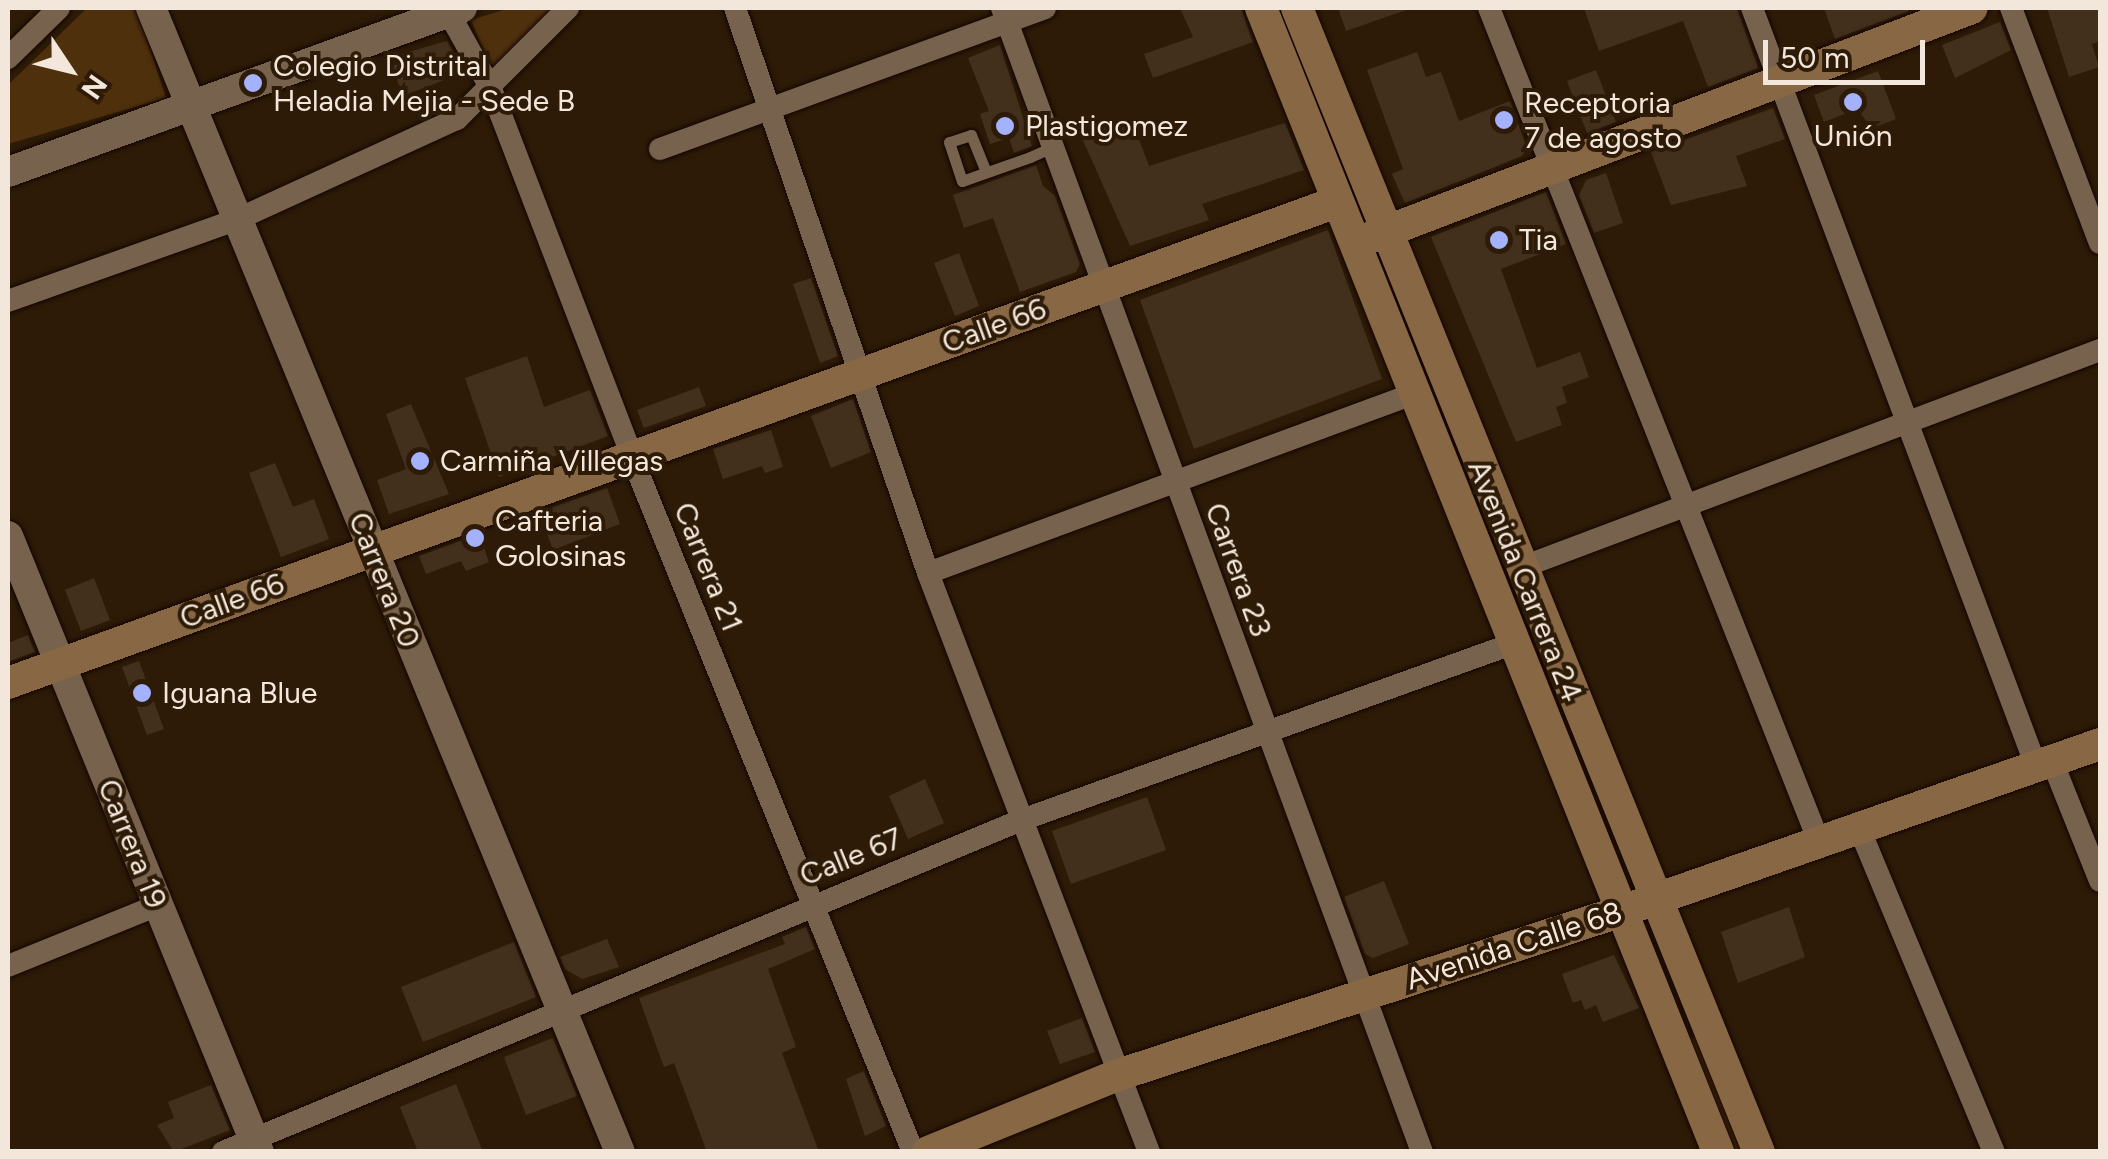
<!DOCTYPE html>
<html>
<head>
<meta charset="utf-8">
<style>
	body { margin:0 }
	#map { position:relative; width:2108px; height:1159px; overflow:hidden; background:#2d1b07; font-family:Figtree,sans-serif }
	div>[style] { position:absolute }
	.green>* { inset:0; background:#4e300c }
	.building>* { inset:0; background:#43301c }
	.roads { filter:drop-shadow(0 0 2px #140500) drop-shadow(0 0 2px #140500) }
	.service>* { height:11px; margin:-5.5px; padding:0 5.5px; transform-origin:5.5px; border-radius:5.5px; background:#77624d }
	.minor>* { height:22px; margin:-11px; padding:0 11px; transform-origin:11px; border-radius:11px; background:#77624d }
	.tertiary>* { height:30px; margin:-15px; padding:0 15px; transform-origin:15px; border-radius:15px; background:#77624d }
	.secondary>* { height:32px; margin:-16px; padding:0 16px; transform-origin:16px; border-radius:16px; background:#876744 }
	.dots>* { width:28px; height:28px; translate:-50% -50%; box-sizing:border-box; border:5px solid #2d1b07; border-radius:50% }
	span { translate:-50% -50%; white-space:nowrap; text-align:center; line-height:1.15; -webkit-text-stroke:8px #2d1b07; paint-order:stroke }
	.poi-label { font-size:30px; color:#f3e7db }
	.left { translate:0 -50%; text-align:left }
	.street-label { font-size:30px; color:#f3e7db }
	.frame { position:absolute; inset:0; border:10px solid #f3e7db; pointer-events:none }
	.north { position:absolute; left:20px; top:20px; width:100px; height:100px; -webkit-text-stroke:8px #2d1b07; paint-order:stroke; rotate:125deg; font-size:28px; font-weight:700; line-height:40px; text-align:center; color:#f3e7db }
	.north::after { content:''; display:block; margin:auto; width:35px; height:45px; background:#f3e7db; clip-path:polygon(50% 0,100% 100%,50% 72%,0 100%) }
	.scale { position:absolute; left:1763px; top:40px; width:162px; height:45px; box-sizing:border-box; border:5px solid #f3e7db; border-top:0; padding-left:12px; font-size:30px; line-height:35px; white-space:nowrap; color:#f3e7db; -webkit-text-stroke:8px #2d1b07; paint-order:stroke }
</style>
</head>
<body>
<div id="map">
	<div class="green">
		<i style="clip-path:polygon(87px 8px,137px 8px,166px 98px,8px 144px,8px 85px)"></i>
		<i style="clip-path:polygon(510px 8px,554px 8px,493px 73px,471px 20px)"></i>
		<i style="clip-path:polygon(1698px 1036px,1747px 1151px,1733px 1151px,1686px 1039px)"></i>
	</div>
	<div class="building">
		<i style="clip-path:polygon(1180px 8px,1241px 8px,1253px 42px,1153px 78px,1144px 54px,1193px 37px)"></i>
		<i style="clip-path:polygon(1338px 8px,1405px 8px,1406px 10px,1346px 31px)"></i>
		<i style="clip-path:polygon(1584px 8px,1737px 8px,1758px 68px,1708px 87px,1683px 21px,1599px 51px)"></i>
		<i style="clip-path:polygon(1824px 8px,1908px 8px,1909px 11px,1835px 39px)"></i>
		<i style="clip-path:polygon(2047px 8px,2100px 8px,2100px 41px,2092px 44px,2099px 67px,2069px 77px)"></i>
		<i style="clip-path:polygon(2000px 22px,2011px 50px,1955px 78px,1942px 45px)"></i>
		<i style="clip-path:polygon(447px 41px,465px 72px,403px 96px,392px 66px,401px 63px,398px 55px)"></i>
		<i style="clip-path:polygon(1000px 45px,1032px 146px,1014px 153px,1009px 138px,990px 144px,980px 114px,989px 111px,968px 58px)"></i>
		<i style="clip-path:polygon(1417px 52px,1426px 77px,1441px 72px,1459px 121px,1510px 101px,1527px 148px,1522px 156px,1405px 203px,1392px 174px,1403px 169px,1367px 70px)"></i>
		<i style="clip-path:polygon(1596px 70px,1616px 122px,1587px 133px,1567px 81px)"></i>
		<i style="clip-path:polygon(1878px 71px,1896px 119px,1872px 128px,1857px 109px,1824px 122px,1814px 95px)"></i>
		<i style="clip-path:polygon(1773px 108px,1785px 139px,1736px 156px,1747px 186px,1671px 205px,1651px 152px)"></i>
		<i style="clip-path:polygon(1131px 118px,1149px 166px,1285px 123px,1304px 170px,1202px 204px,1209px 220px,1130px 246px,1081px 136px)"></i>
		<i style="clip-path:polygon(1036px 165px,1043px 186px,1055px 196px,1080px 264px,1076px 272px,1020px 292px,993px 218px,964px 228px,953px 195px)"></i>
		<i style="clip-path:polygon(1606px 173px,1623px 223px,1594px 233px,1579px 195px,1586px 180px)"></i>
		<i style="clip-path:polygon(1546px 192px,1566px 244px,1501px 269px,1537px 368px,1580px 352px,1589px 377px,1562px 387px,1567px 403px,1556px 407px,1562px 425px,1516px 442px,1431px 237px)"></i>
		<i style="clip-path:polygon(1328px 230px,1382px 379px,1194px 449px,1140px 300px)"></i>
		<i style="clip-path:polygon(959px 253px,979px 306px,955px 316px,934px 263px)"></i>
		<i style="clip-path:polygon(811px 278px,838px 356px,820px 363px,793px 284px)"></i>
		<i style="clip-path:polygon(527px 356px,544px 407px,590px 390px,608px 436px,499px 477px,465px 378px)"></i>
		<i style="clip-path:polygon(699px 387px,706px 406px,644px 428px,637px 410px)"></i>
		<i style="clip-path:polygon(853px 399px,871px 452px,831px 468px,811px 416px)"></i>
		<i style="clip-path:polygon(411px 404px,449px 494px,389px 514px,377px 480px,406px 469px,386px 414px)"></i>
		<i style="clip-path:polygon(771px 430px,783px 467px,765px 473px,762px 466px,723px 479px,713px 449px)"></i>
		<i style="clip-path:polygon(275px 463px,293px 507px,314px 499px,329px 539px,281px 557px,249px 473px)"></i>
		<i style="clip-path:polygon(607px 488px,620px 524px,553px 550px,539px 512px)"></i>
		<i style="clip-path:polygon(479px 534px,489px 562px,466px 571px,461px 561px,426px 574px,419px 556px)"></i>
		<i style="clip-path:polygon(94px 578px,110px 620px,81px 631px,65px 590px)"></i>
		<i style="clip-path:polygon(28px 635px,35px 652px,8px 662px,8px 643px)"></i>
		<i style="clip-path:polygon(139px 661px,164px 729px,147px 735px,122px 667px)"></i>
		<i style="clip-path:polygon(925px 779px,944px 823px,908px 839px,889px 796px)"></i>
		<i style="clip-path:polygon(1147px 797px,1166px 850px,1071px 884px,1052px 831px)"></i>
		<i style="clip-path:polygon(1384px 881px,1409px 944px,1373px 958px,1365px 954px,1344px 897px)"></i>
		<i style="clip-path:polygon(1789px 907px,1805px 957px,1738px 983px,1721px 932px)"></i>
		<i style="clip-path:polygon(806px 927px,815px 949px,768px 969px,796px 1047px,782px 1053px,819px 1152px,707px 1152px,674px 1063px,664px 1067px,639px 998px,785px 944px,782px 937px)"></i>
		<i style="clip-path:polygon(607px 939px,619px 967px,582px 979px,565px 969px,560px 957px)"></i>
		<i style="clip-path:polygon(514px 942px,536px 997px,423px 1042px,401px 987px)"></i>
		<i style="clip-path:polygon(1614px 955px,1639px 1008px,1603px 1022px,1596px 1005px,1585px 1010px,1581px 1000px,1573px 1003px,1562px 974px)"></i>
		<i style="clip-path:polygon(1082px 1018px,1095px 1052px,1060px 1064px,1047px 1031px)"></i>
		<i style="clip-path:polygon(553px 1038px,577px 1096px,526px 1115px,504px 1057px)"></i>
		<i style="clip-path:polygon(864px 1071px,886px 1126px,865px 1136px,846px 1079px)"></i>
		<i style="clip-path:polygon(456px 1084px,483px 1152px,418px 1152px,400px 1107px)"></i>
		<i style="clip-path:polygon(211px 1085px,230px 1130px,174px 1152px,157px 1125px,174px 1118px,168px 1102px)"></i>
	</div>
	<div class="roads">
		<div class="service">
			<i style="left:986px;top:172px;width:40px;rotate:-112deg"></i>
			<i style="left:971px;top:135px;width:23px;rotate:162deg"></i>
			<i style="left:949px;top:142px;width:41px;rotate:71.6deg"></i>
			<i style="left:962px;top:181px;width:72px;rotate:-19.4deg"></i>
			<i style="left:1030px;top:157px;width:24px;rotate:-24deg"></i>
		</div>
		<div class="minor">
			<i style="left:446px;top:8px;width:93px;rotate:60.9deg"></i>
			<i style="left:491px;top:89px;width:403px;rotate:69deg"></i>
			<i style="left:635px;top:465px;width:741px;rotate:67.97deg"></i>
			<i style="left:735px;top:8px;width:597px;rotate:71.14deg"></i>
			<i style="left:928px;top:573px;width:620px;rotate:69.11deg"></i>
			<i style="left:1002px;top:8px;width:1219px;rotate:69.84deg"></i>
			<i style="left:1489px;top:8px;width:897px;rotate:68.41deg"></i>
			<i style="left:1752px;top:8px;width:809px;rotate:69.46deg"></i>
			<i style="left:2011px;top:8px;width:251px;rotate:69.3deg"></i>
			<i style="left:8px;top:58px;width:71px;rotate:-44.4deg"></i>
			<i style="left:660px;top:149px;width:410px;rotate:-20.1deg"></i>
			<i style="left:8px;top:301px;width:242px;rotate:-19.6deg"></i>
			<i style="left:236px;top:220px;width:243px;rotate:-24.6deg"></i>
			<i style="left:457px;top:119px;width:157px;rotate:-45deg"></i>
			<i style="left:1520px;top:568px;width:620px;rotate:-20.6deg"></i>
			<i style="left:928px;top:573px;width:517px;rotate:-20.26deg"></i>
			<i style="left:2052px;top:761px;width:129px;rotate:68.2deg"></i>
			<i style="left:1859px;top:828px;width:351px;rotate:67.4deg"></i>
			<i style="left:8px;top:966px;width:162px;rotate:-22.1deg"></i>
			<i style="left:223px;top:1152px;width:862px;rotate:-22.58deg"></i>
			<i style="left:1019px;top:821px;width:524px;rotate:-19.75deg"></i>
		</div>
		<div class="tertiary">
			<i style="left:151px;top:8px;width:1236px;rotate:67.71deg"></i>
			<i style="left:8px;top:172px;width:483px;rotate:-19.9deg"></i>
			<i style="left:8px;top:536px;width:665px;rotate:67.83deg"></i>
		</div>
		<div class="secondary">
			<i style="left:1261px;top:8px;width:1232px;rotate:68.22deg"></i>
			<i style="left:1297px;top:8px;width:1234px;rotate:68.01deg"></i>
			<i style="left:1369px;top:238px;width:645px;rotate:-20.88deg"></i>
			<i style="left:8px;top:683px;width:1413px;rotate:-19.9deg"></i>
			<i style="left:928px;top:1152px;width:205px;rotate:-22.1deg"></i>
			<i style="left:1118px;top:1075px;width:527px;rotate:-18.02deg"></i>
			<i style="left:1619px;top:912px;width:509px;rotate:-19.25deg"></i>
		</div>
	</div>
	<div class="dots">
		<i style="left:253px;top:83px;background:#a4b1fc"></i>
		<i style="left:1853px;top:102px;background:#a4b1fc"></i>
		<i style="left:1504px;top:120px;background:#a4b1fc"></i>
		<i style="left:1005px;top:126px;background:#a4b1fc"></i>
		<i style="left:1499px;top:240px;background:#a4b1fc"></i>
		<i style="left:420px;top:461px;background:#a4b1fc"></i>
		<i style="left:475px;top:538px;background:#a4b1fc"></i>
		<i style="left:142px;top:693px;background:#a4b1fc"></i>
	</div>
	<div class="poi-label">
		<span class="left" style="left:273px;top:83px">Colegio Distrital<br>Heladia Mejia - Sede B</span>
		<span class="left" style="left:1524px;top:120px">Receptoria<br>7 de agosto</span>
		<span class="left" style="left:1025px;top:126px">Plastigomez</span>
		<span style="left:1853px;top:136px">Unión</span>
		<span class="left" style="left:1519px;top:240px">Tia</span>
		<span class="left" style="left:440px;top:461px">Carmiña Villegas</span>
		<span class="left" style="left:495px;top:538px">Cafteria<br>Golosinas</span>
		<span class="left" style="left:162px;top:693px">Iguana Blue</span>
	</div>
	<div class="street-label">
		<span style="left:994px;top:326px;rotate:-20deg">Calle 66</span>
		<span style="left:708px;top:567px;rotate:68deg">Carrera 21</span>
		<span style="left:1238px;top:570px;rotate:70deg">Carrera 23</span>
		<span style="left:384px;top:580px;rotate:68deg">Carrera 20</span>
		<span style="left:1525px;top:581px;rotate:68deg">Avenida Carrera 24</span>
		<span style="left:232px;top:601px;rotate:-20deg">Calle 66</span>
		<span style="left:132px;top:844px;rotate:68deg">Carrera 19</span>
		<span style="left:851px;top:857px;rotate:-22deg">Calle 67</span>
		<span style="left:1514px;top:946px;rotate:-18deg">Avenida Calle 68</span>
	</div>
	<div class="frame"></div>
	<div class="north">N</div>
	<div class="scale">50 m</div>
</div>
</body>
</html>
